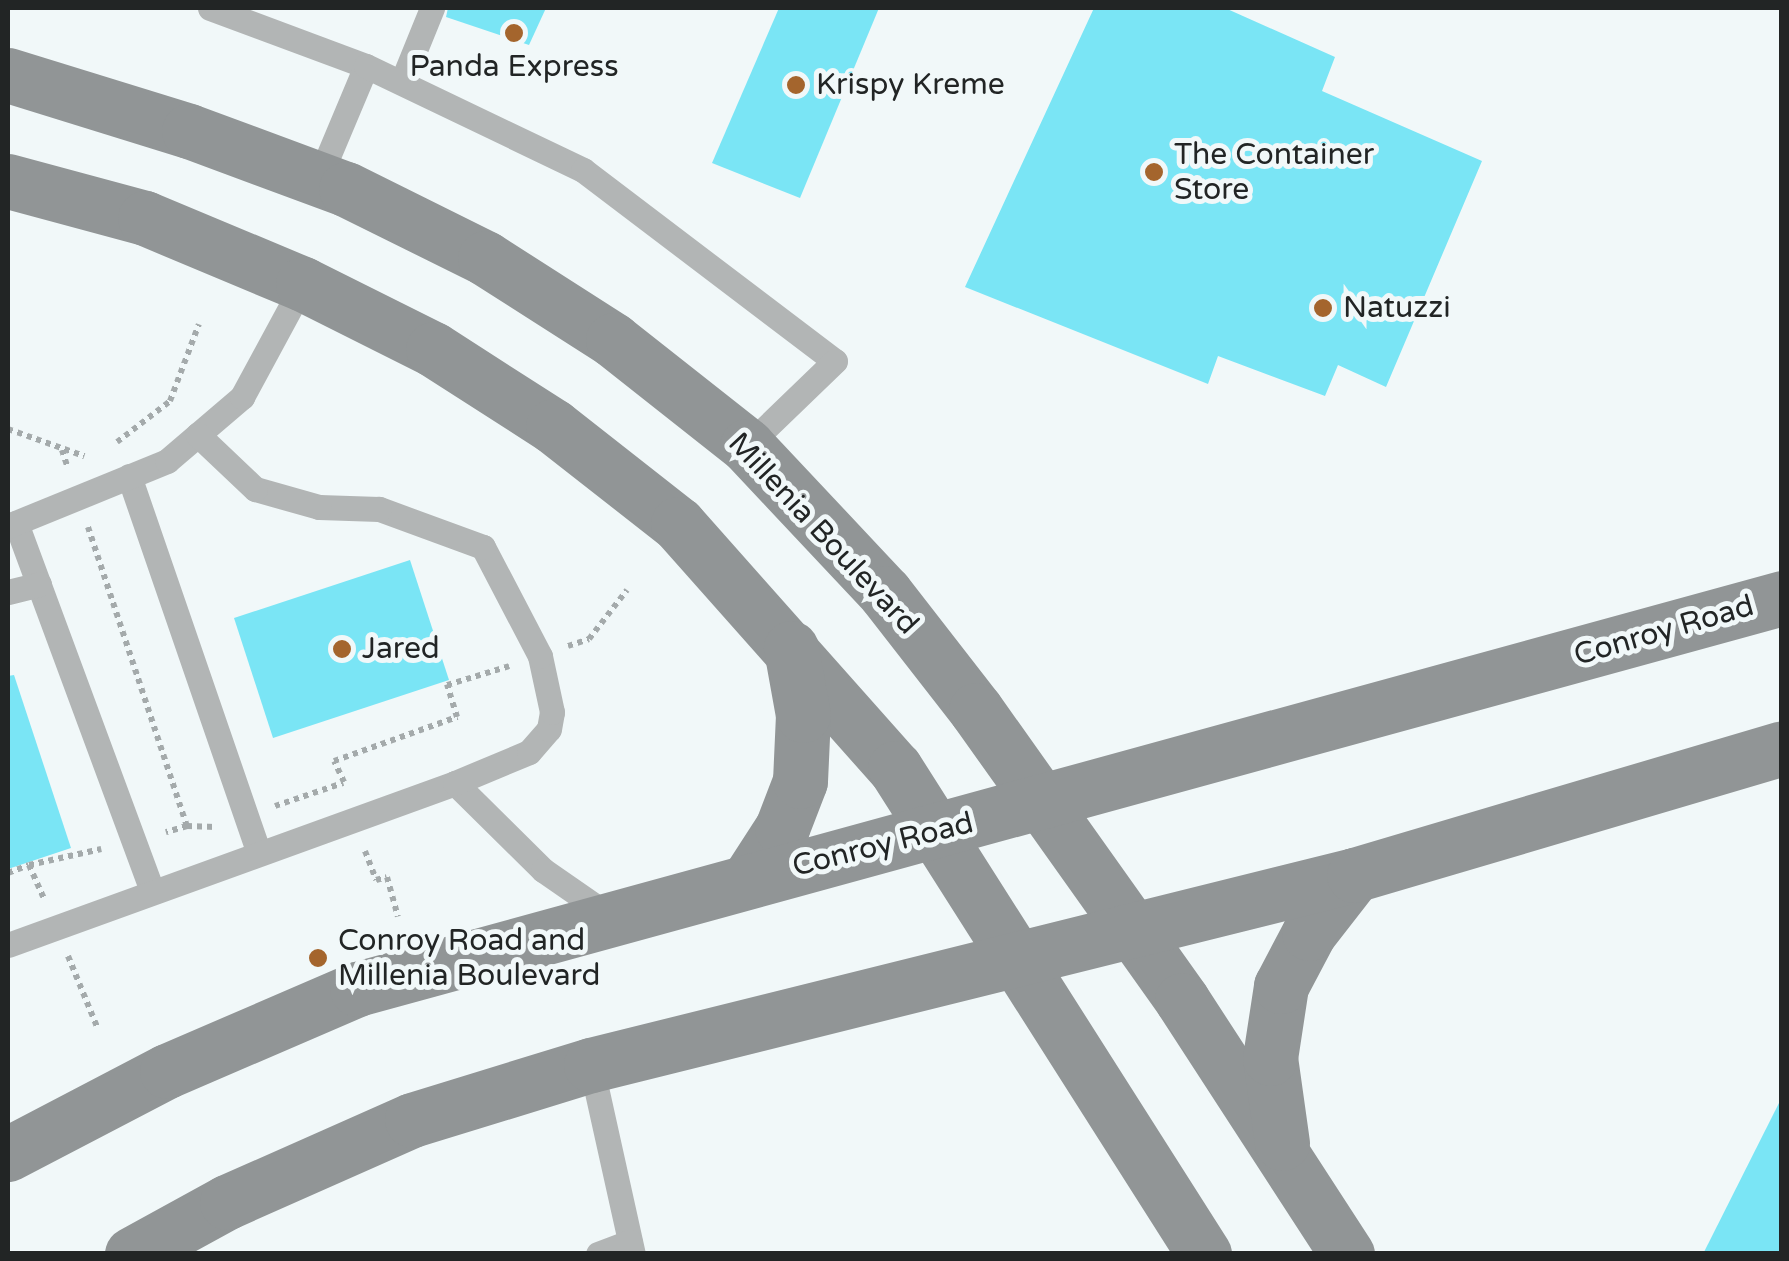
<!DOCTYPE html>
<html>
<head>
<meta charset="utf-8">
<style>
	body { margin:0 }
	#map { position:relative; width:1789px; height:1261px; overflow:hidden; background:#f1f8f9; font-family:"Varela Round",sans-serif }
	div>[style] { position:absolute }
	.building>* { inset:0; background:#7ae5f5 }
	.path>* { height:6px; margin-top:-3px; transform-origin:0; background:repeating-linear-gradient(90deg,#a4aaab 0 5px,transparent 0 10px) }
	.lane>* { height:25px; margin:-12.5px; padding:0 12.5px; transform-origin:12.5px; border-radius:12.5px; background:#b2b5b5 }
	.secondary>* { height:55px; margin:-27.5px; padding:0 27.5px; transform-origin:27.5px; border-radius:27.5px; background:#919596 }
	.dots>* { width:28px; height:28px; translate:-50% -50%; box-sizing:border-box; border:5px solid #f1f8f9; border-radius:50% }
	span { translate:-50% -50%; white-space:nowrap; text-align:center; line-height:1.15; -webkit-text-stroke:10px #f1f8f9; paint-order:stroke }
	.poi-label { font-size:30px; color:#222525 }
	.left { translate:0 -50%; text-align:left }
	.street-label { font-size:30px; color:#222525 }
	.frame { position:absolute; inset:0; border:10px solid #222525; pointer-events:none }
</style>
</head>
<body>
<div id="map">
	<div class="building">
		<i style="clip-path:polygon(448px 8px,546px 8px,529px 45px,446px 17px)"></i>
		<i style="clip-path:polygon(779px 8px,879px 8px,800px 198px,712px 163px)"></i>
		<i style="clip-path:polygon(1094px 8px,1225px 8px,1335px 57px,1322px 91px,1482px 161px,1386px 387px,1338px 365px,1325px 396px,1218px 356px,1208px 384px,965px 287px)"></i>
		<i style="clip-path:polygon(410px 560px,449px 680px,273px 738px,234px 618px)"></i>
		<i style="clip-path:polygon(14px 675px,71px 848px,8px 869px,8px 676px)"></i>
		<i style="clip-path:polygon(1782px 1097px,1782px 1254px,1703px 1254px)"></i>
	</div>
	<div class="path">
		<i style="left:8px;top:429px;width:81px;rotate:19.6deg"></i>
		<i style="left:117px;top:442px;width:67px;rotate:-37.7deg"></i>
		<i style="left:170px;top:401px;width:82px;rotate:-69.4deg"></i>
		<i style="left:62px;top:450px;width:19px;rotate:72deg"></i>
		<i style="left:88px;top:527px;width:315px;rotate:71.7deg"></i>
		<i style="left:187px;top:826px;width:22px;rotate:164deg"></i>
		<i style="left:568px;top:646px;width:22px;rotate:-18deg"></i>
		<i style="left:589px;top:639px;width:62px;rotate:-52.2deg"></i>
		<i style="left:344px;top:782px;width:23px;rotate:-115deg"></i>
		<i style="left:334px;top:761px;width:131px;rotate:-19.7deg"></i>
		<i style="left:457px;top:717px;width:34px;rotate:-107deg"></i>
		<i style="left:447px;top:685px;width:65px;rotate:-17deg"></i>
		<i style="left:275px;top:806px;width:72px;rotate:-18.7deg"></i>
		<i style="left:187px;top:826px;width:29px;rotate:2deg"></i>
		<i style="left:365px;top:851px;width:31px;rotate:69deg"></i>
		<i style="left:376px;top:880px;width:11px;rotate:-15deg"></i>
		<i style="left:387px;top:877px;width:41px;rotate:74.6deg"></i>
		<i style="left:29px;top:865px;width:74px;rotate:-12.5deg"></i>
		<i style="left:8px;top:873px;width:22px;rotate:-21deg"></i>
		<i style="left:29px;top:865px;width:37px;rotate:66deg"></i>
		<i style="left:68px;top:956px;width:79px;rotate:67.7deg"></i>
	</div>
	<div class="lane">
		<i style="left:210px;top:8px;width:166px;rotate:20.4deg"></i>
		<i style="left:402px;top:82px;width:80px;rotate:-67.9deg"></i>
		<i style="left:319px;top:178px;width:121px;rotate:-67.2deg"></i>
		<i style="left:366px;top:66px;width:241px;rotate:25.6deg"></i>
		<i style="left:583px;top:170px;width:316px;rotate:37.2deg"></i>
		<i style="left:835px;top:361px;width:122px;rotate:136deg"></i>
		<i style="left:129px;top:476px;width:396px;rotate:71deg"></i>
		<i style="left:16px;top:523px;width:389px;rotate:69.7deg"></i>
		<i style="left:8px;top:526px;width:172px;rotate:-22.2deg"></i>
		<i style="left:167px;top:461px;width:99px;rotate:-40.5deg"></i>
		<i style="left:242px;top:397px;width:128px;rotate:-61.6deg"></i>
		<i style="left:8px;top:592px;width:32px;rotate:-14deg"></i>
		<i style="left:455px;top:783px;width:124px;rotate:44.7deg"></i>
		<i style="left:543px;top:870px;width:79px;rotate:34.7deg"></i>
		<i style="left:8px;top:945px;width:475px;rotate:-19.9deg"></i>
		<i style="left:455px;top:783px;width:80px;rotate:-22.7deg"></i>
		<i style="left:529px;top:752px;width:30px;rotate:-49deg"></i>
		<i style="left:549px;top:729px;width:17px;rotate:-80deg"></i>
		<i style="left:552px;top:712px;width:57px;rotate:-102.1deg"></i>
		<i style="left:540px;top:656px;width:123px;rotate:-117.6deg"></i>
		<i style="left:483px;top:547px;width:111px;rotate:-159.9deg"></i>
		<i style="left:379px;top:509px;width:60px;rotate:-178.1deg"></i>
		<i style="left:319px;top:507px;width:66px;rotate:-164.3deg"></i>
		<i style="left:255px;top:489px;width:79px;rotate:-136.5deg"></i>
		<i style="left:591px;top:1065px;width:194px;rotate:77.5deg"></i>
		<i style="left:598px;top:1254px;width:34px;rotate:-21deg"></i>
	</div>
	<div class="secondary">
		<i style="left:8px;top:75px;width:189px;rotate:17.2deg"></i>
		<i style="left:189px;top:131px;width:167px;rotate:20.3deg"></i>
		<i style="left:346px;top:189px;width:155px;rotate:26.4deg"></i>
		<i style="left:485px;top:258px;width:152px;rotate:32.6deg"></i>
		<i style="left:613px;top:340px;width:171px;rotate:38.3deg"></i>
		<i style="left:747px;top:446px;width:202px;rotate:46.8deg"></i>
		<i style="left:885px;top:593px;width:148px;rotate:52.1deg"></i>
		<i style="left:976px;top:710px;width:356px;rotate:54.6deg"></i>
		<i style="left:1182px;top:1000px;width:303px;rotate:57deg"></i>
		<i style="left:8px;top:181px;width:142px;rotate:15.1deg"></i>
		<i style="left:145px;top:218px;width:171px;rotate:22.7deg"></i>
		<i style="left:303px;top:284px;width:145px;rotate:26.6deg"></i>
		<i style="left:433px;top:349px;width:143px;rotate:32.7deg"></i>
		<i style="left:553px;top:426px;width:159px;rotate:38.1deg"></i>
		<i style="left:678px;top:524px;width:327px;rotate:48.4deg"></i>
		<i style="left:895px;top:768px;width:576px;rotate:57.55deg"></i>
		<i style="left:749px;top:879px;width:61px;rotate:-57.1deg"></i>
		<i style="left:782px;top:828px;width:50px;rotate:-69deg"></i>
		<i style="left:800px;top:781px;width:66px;rotate:-87.4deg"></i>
		<i style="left:803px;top:715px;width:68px;rotate:-100.2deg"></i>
		<i style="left:1282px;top:1143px;width:86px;rotate:-98deg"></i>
		<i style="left:1270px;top:1058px;width:73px;rotate:-81.3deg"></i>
		<i style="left:1281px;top:986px;width:60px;rotate:-62.2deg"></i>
		<i style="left:1309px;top:933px;width:73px;rotate:-52.2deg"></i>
		<i style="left:8px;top:1154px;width:179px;rotate:-27.6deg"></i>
		<i style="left:167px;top:1071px;width:207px;rotate:-23.3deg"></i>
		<i style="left:357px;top:989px;width:1478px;rotate:-15.34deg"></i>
		<i style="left:132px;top:1254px;width:108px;rotate:-28.7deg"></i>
		<i style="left:227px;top:1202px;width:202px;rotate:-23.9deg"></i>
		<i style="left:412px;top:1120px;width:187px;rotate:-17.1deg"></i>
		<i style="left:591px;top:1065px;width:786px;rotate:-13.98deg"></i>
		<i style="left:1354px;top:875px;width:446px;rotate:-16.5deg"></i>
	</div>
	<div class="dots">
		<i style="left:514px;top:33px;background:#a4652d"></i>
		<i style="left:796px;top:85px;background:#a4652d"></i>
		<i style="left:1154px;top:172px;background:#a4652d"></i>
		<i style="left:1323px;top:308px;background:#a4652d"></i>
		<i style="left:342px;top:649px;background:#a4652d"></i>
		<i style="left:318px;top:958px;background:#a4652d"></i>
	</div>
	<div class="poi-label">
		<span style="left:514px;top:67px">Panda Express</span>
		<span class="left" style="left:816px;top:85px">Krispy Kreme</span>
		<span class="left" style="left:1174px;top:172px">The Container<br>Store</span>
		<span class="left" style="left:1343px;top:308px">Natuzzi</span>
		<span class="left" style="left:362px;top:649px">Jared</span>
		<span class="left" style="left:338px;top:958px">Conroy Road and<br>Millenia Boulevard</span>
	</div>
	<div class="street-label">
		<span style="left:823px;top:534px;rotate:47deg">Millenia Boulevard</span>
		<span style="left:1664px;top:631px;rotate:-16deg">Conroy Road</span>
		<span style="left:883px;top:845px;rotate:-14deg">Conroy Road</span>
	</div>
	<div class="frame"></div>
</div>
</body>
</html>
